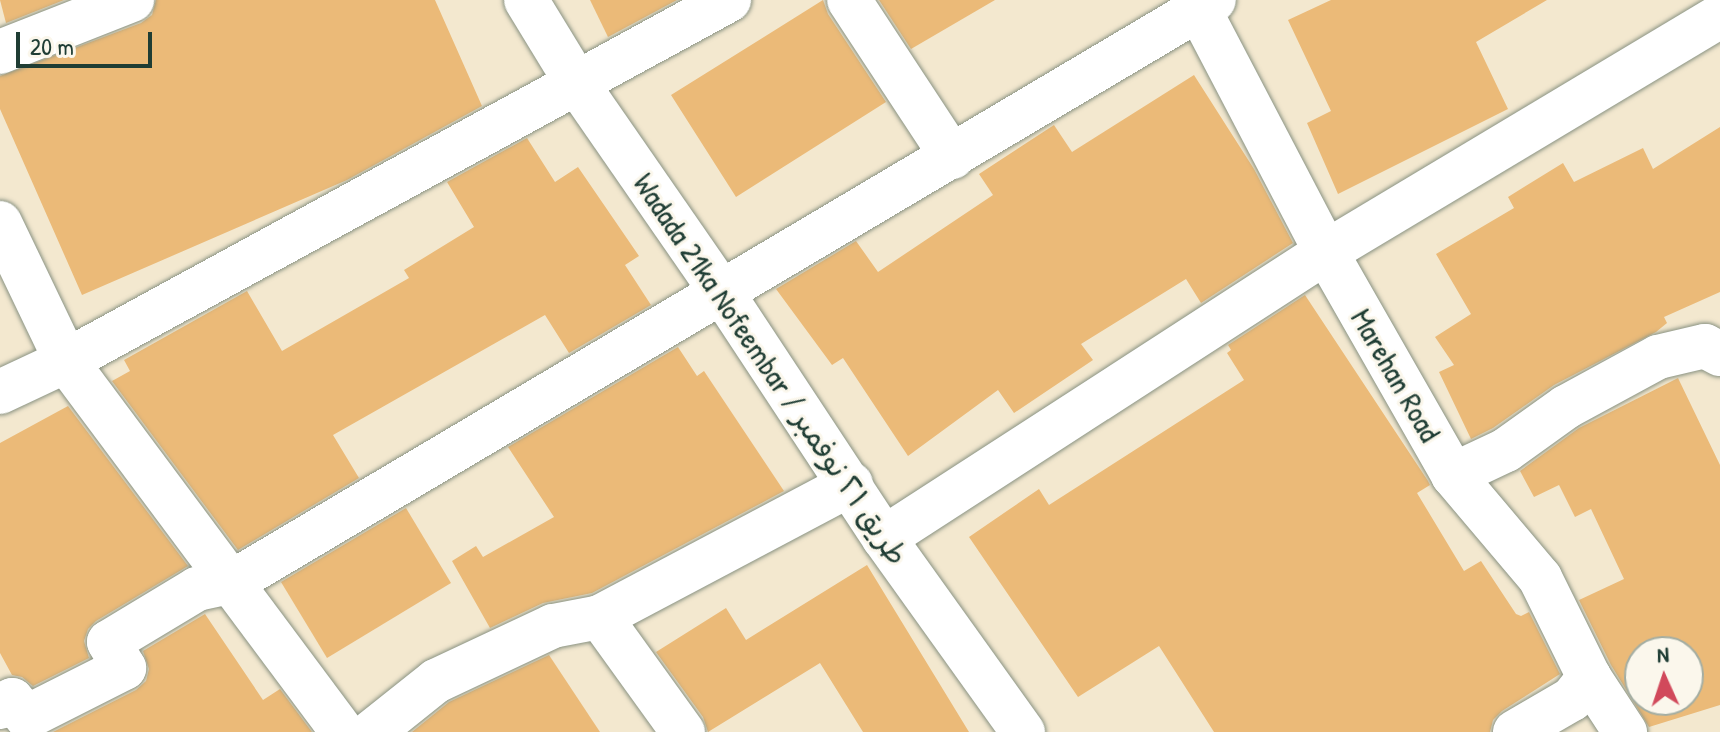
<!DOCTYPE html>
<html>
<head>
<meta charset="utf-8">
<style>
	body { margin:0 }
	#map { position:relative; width:1720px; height:732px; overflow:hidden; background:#f3e8cf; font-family:"Patrick Hand","Playpen Sans Arabic",sans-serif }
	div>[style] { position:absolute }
	.building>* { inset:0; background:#ebba78 }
	.roads { filter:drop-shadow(0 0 2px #899282) drop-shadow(0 0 2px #899282) }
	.minor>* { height:44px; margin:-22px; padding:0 22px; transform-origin:22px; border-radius:22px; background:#fff }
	span { translate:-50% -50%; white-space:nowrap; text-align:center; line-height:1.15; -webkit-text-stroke:6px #fbf7ec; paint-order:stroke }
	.street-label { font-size:30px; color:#1f3d34 }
	.north { position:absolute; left:1624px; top:636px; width:80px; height:80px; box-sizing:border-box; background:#fbf7ec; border:2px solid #a3ada2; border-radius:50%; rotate:357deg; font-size:22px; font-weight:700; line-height:32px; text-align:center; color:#1f3d34 }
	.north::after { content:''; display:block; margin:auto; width:28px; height:36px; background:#d1495b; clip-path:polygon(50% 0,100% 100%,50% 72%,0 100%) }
	.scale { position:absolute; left:16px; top:32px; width:136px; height:36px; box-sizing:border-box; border:4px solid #1f3d34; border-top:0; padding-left:10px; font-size:24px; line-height:28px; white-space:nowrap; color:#1f3d34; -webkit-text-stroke:6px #fbf7ec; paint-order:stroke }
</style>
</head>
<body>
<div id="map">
	<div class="building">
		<i style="clip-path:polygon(0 0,64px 0,6px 23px)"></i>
		<i style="clip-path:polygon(156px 0,435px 0,482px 106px,347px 180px,82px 295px,0 109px,0 76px,141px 23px,152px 15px)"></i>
		<i style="clip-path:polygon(590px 0,677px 0,608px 37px)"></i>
		<i style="clip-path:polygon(823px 0,828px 14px,886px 102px,736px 197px,671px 95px)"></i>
		<i style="clip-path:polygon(879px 0,995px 0,911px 49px)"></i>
		<i style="clip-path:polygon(1331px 0,1547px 0,1476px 42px,1508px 109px,1338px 194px,1307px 123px,1331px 111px,1288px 20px)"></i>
		<i style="clip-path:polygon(1194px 75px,1254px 169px,1293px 243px,1201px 303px,1186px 279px,1081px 344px,1093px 360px,1014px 413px,998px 390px,908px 456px,843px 358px,832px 365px,776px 289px,856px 241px,878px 272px,993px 195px,979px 174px,1054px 125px,1072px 152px)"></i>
		<i style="clip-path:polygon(1720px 127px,1720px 292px,1664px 317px,1667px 323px,1656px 332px,1554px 385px,1493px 428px,1471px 439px,1439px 372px,1454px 365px,1435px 337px,1471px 314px,1436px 254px,1514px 208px,1508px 197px,1563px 163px,1574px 182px,1643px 148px,1653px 169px)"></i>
		<i style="clip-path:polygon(527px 138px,555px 182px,578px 167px,639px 256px,625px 265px,651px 305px,569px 353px,545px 315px,333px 435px,359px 478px,238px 550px,112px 381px,130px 371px,124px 360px,247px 291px,282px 351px,409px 278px,404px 270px,474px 227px,447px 182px)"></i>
		<i style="clip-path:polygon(1305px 295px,1428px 481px,1430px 485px,1417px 493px,1464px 571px,1481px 561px,1516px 614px,1521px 616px,1529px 612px,1560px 674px,1502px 711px,1493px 720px,1490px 732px,1214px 732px,1159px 646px,1078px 697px,969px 537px,1039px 489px,1049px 505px,1244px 380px,1227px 353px,1231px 350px,1228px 345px)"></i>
		<i style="clip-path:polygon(678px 347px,697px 376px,704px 371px,784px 491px,592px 593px,543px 603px,490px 628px,452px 561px,476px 546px,483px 557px,554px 517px,508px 447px)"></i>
		<i style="clip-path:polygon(evenodd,1678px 378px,1720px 465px,1720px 705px,1649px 727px,1611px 665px,1579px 600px,1624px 579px,1591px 509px,1575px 517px,1559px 485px,1534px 497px,1520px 471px,1579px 428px,1678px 378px,1640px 652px,1688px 652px,1688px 700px,1640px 700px,1640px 652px)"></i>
		<i style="clip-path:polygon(68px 406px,188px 566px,96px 621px,88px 629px,84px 641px,89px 658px,33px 686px,22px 677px,12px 675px,0 653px,0 443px)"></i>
		<i style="clip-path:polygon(406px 508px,451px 583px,327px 658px,281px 582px)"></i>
		<i style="clip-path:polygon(867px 565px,969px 732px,863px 732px,820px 663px,708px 732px,703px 717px,656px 652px,726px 608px,746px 640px)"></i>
		<i style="clip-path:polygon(205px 614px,263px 700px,280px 689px,312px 732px,53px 732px,136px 690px,146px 681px,149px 669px,143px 651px)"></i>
		<i style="clip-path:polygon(549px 655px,600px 732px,412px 732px,449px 702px)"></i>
	</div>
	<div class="roads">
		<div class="minor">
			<i style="left:526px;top:0;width:96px;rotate:58.6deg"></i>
			<i style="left:576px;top:82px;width:258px;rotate:55.3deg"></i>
			<i style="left:723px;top:294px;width:292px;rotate:56.6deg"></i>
			<i style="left:884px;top:538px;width:239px;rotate:54.4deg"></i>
			<i style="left:849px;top:0;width:188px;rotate:56.7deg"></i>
			<i style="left:1194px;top:0;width:284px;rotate:62.4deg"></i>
			<i style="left:1326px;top:252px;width:257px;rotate:60.3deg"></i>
			<i style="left:1453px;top:475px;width:135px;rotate:49.8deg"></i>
			<i style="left:1540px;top:578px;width:110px;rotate:63.7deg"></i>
			<i style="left:1589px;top:677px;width:66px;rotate:56.8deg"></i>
			<i style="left:0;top:52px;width:142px;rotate:-21.5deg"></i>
			<i style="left:0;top:223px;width:153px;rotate:64.4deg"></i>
			<i style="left:66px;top:361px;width:463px;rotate:53.3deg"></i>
			<i style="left:0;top:392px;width:73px;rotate:-25.2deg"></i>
			<i style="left:66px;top:361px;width:755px;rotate:-28.57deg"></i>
			<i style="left:1453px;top:475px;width:59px;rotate:-25.3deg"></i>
			<i style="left:1506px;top:450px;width:74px;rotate:-35.6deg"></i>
			<i style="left:1566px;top:407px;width:105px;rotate:-28.5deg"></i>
			<i style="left:1658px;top:357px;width:48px;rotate:-13.2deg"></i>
			<i style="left:1705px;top:346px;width:17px;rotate:28deg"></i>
			<i style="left:884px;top:538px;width:526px;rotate:-32.91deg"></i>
			<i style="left:1326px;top:252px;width:459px;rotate:-30.9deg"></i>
			<i style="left:600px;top:617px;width:142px;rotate:54.2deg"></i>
			<i style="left:0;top:707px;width:14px;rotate:-30deg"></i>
			<i style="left:12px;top:700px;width:23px;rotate:49deg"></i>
			<i style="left:27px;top:717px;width:109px;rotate:-26.8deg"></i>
			<i style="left:124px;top:668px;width:30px;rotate:-120deg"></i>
			<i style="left:109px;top:642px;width:103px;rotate:-31.1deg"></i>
			<i style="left:197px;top:589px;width:38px;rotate:-12deg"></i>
			<i style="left:234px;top:581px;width:1139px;rotate:-30.66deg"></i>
			<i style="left:372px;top:732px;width:82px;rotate:-38.6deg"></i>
			<i style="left:436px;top:681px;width:129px;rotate:-25.2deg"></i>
			<i style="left:553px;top:626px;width:48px;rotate:-10.8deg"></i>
			<i style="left:600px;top:617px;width:284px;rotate:-27.9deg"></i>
			<i style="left:1515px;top:732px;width:66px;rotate:-30.1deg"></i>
			<i style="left:1572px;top:699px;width:28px;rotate:-52deg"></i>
		</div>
	</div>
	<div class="street-label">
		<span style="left:771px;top:369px;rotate:56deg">Wadada 21ka Nofeembar / طريق ٢١ نوفمبر</span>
		<span style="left:1396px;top:375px;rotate:60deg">Marehan Road</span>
	</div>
	<div class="north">N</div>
	<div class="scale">20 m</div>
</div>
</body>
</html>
